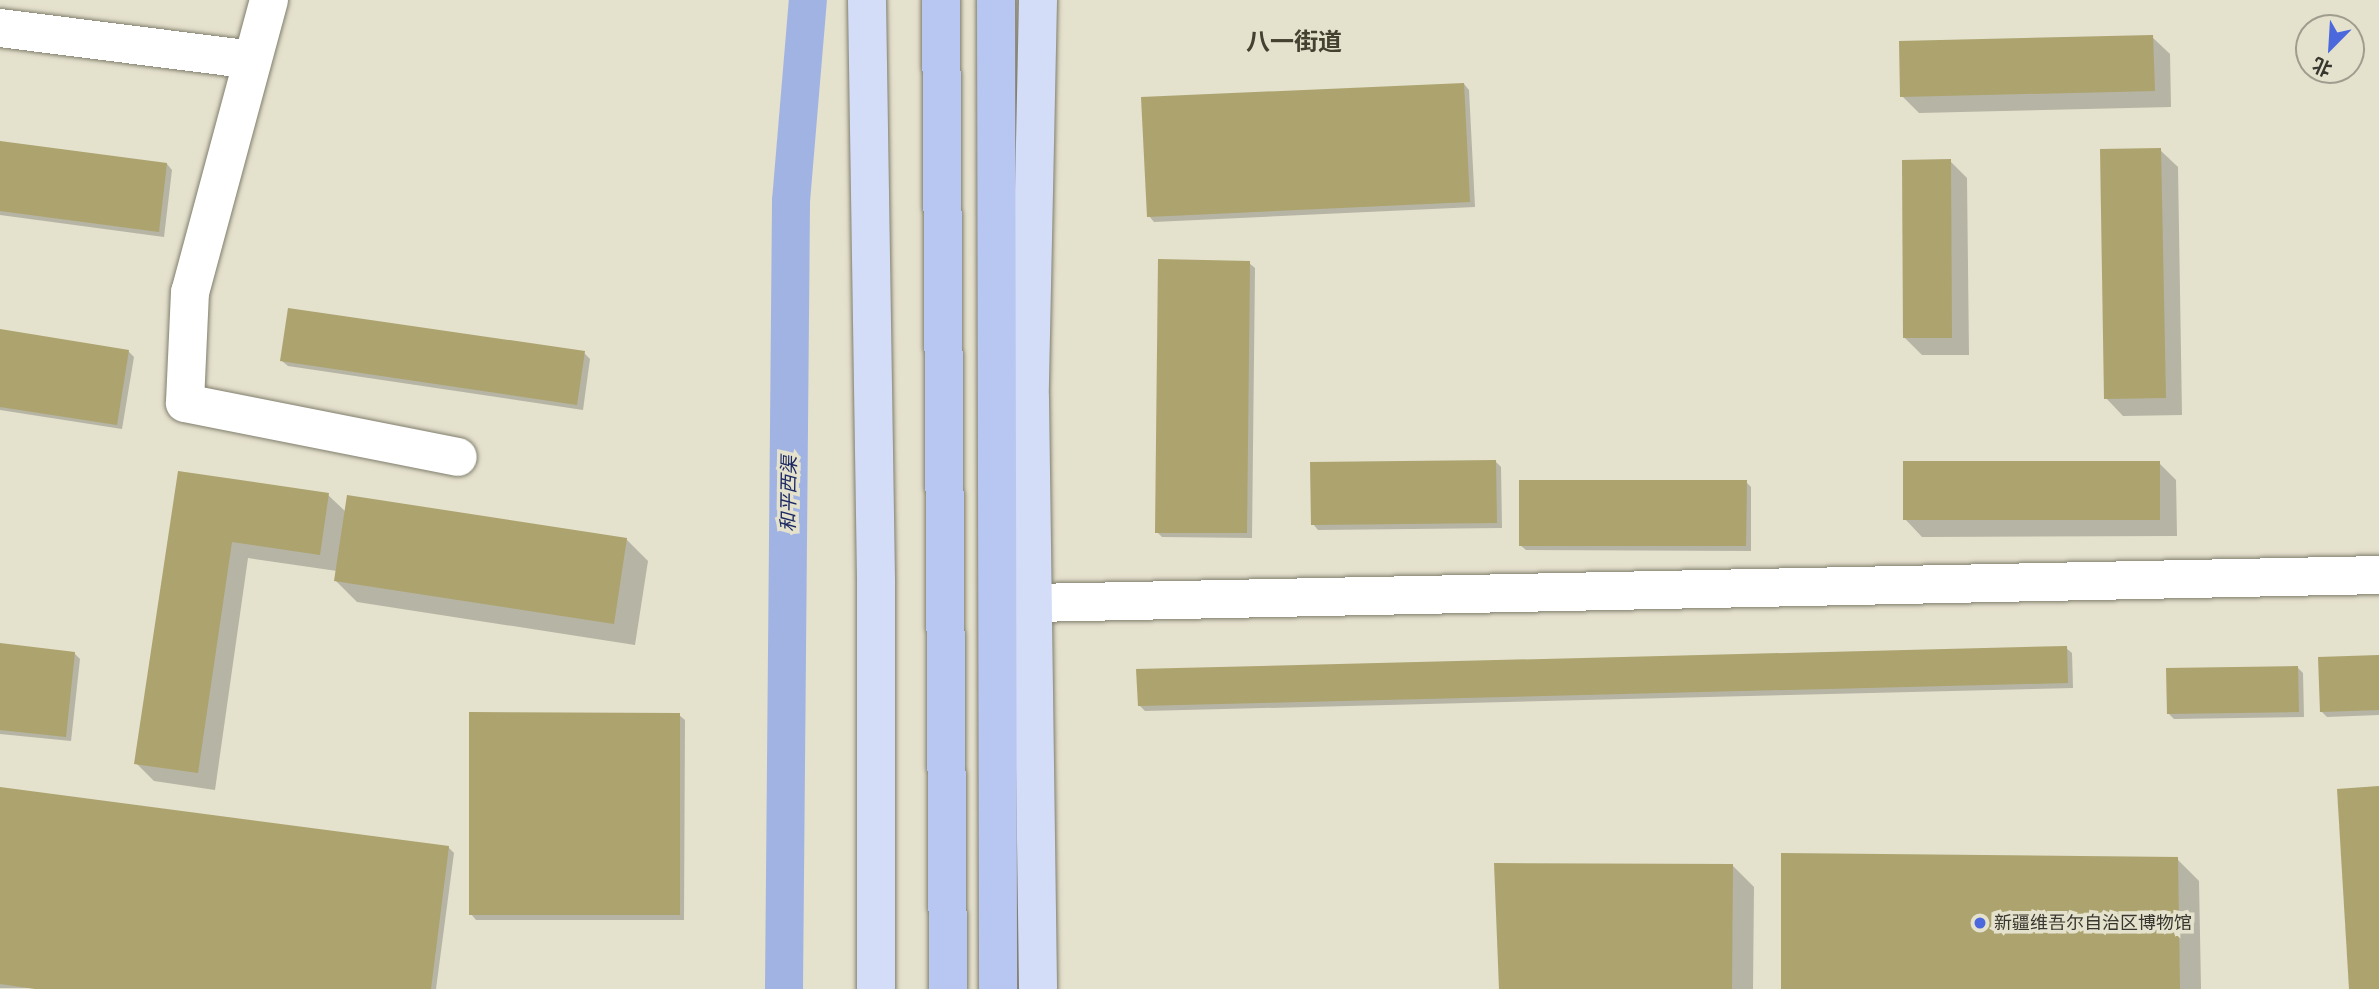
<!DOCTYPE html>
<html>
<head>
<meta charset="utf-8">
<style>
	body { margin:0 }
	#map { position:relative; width:2379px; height:989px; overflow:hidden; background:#e4e1cd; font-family:Rubik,"Noto Sans SC",sans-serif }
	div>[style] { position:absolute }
	.shadow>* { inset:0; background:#0003 }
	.canal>* { height:38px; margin:-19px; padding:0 19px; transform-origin:19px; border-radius:19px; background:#a1b3e3 }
	.building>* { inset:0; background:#aca36e }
	.roads { filter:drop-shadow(0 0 2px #817e6d) drop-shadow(0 0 2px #817e6d) }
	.minor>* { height:38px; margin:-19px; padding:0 19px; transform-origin:19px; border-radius:19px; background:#fff }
	.major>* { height:38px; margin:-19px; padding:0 19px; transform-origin:19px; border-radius:19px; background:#d4ddf7 }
	.highway>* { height:38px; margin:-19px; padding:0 19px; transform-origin:19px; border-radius:19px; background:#b8c7f2 }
	.dots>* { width:19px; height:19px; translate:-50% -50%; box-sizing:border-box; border:4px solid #e4e1cd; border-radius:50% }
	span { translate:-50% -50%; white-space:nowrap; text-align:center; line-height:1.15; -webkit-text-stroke:7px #e4e1cd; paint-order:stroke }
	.poi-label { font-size:18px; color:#38372f }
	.left { translate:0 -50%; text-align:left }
	.water-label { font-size:19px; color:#1b2962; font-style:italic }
	.district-label { font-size:24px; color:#444131; font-weight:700 }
	.north { position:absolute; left:2295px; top:14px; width:70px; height:70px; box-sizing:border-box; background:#e4e1cd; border:2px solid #9f9d8e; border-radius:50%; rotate:204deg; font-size:19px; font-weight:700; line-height:28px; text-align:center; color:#38372f }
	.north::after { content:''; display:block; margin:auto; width:24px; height:32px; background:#4b69dd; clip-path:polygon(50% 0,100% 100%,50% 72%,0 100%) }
</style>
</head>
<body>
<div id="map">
	<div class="shadow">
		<i style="clip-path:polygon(2152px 37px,2170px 54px,2171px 107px,1919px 113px,1902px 96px)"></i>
		<i style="clip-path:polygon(1464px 84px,1469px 90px,1475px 207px,1154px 222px,1149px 216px)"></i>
		<i style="clip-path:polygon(0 142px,167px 164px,172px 170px,164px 237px,0 215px)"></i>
		<i style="clip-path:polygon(2160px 150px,2178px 167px,2182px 415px,2123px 416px,2106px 398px)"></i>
		<i style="clip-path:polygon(1950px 161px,1967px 178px,1969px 355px,1922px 355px,1905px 338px)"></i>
		<i style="clip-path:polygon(1249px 263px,1255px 268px,1252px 538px,1162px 537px,1157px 532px)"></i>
		<i style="clip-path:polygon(0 331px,128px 351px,134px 357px,122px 429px,0 410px)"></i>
		<i style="clip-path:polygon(584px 353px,590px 359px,583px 410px,288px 366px,282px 361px)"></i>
		<i style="clip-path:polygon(1495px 461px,1501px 467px,1502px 528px,1318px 530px,1313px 524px)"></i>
		<i style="clip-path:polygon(2159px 463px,2176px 480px,2177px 536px,1922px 537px,1905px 519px)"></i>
		<i style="clip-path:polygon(179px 473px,328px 495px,346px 512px,626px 539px,648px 561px,635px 645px,357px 602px,335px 580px,337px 571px,248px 558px,215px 790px,154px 781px,136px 763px)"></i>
		<i style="clip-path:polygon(1746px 482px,1751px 487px,1751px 551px,1526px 550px,1520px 545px)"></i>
		<i style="clip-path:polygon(0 645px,74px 653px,80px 659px,71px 741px,0 734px)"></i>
		<i style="clip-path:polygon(2066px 648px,2072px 653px,2073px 688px,1145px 711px,1139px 705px)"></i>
		<i style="clip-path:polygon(2379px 657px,2379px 715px,2327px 717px,2321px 711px)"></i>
		<i style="clip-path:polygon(2298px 668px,2303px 673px,2304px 717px,2174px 719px,2168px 713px)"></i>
		<i style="clip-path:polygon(679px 715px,685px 720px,684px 920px,476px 920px,471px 914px)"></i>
		<i style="clip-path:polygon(0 789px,448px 847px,454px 853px,436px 989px,0 988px)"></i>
		<i style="clip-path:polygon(2177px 859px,2199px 881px,2201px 989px,1783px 989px)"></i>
		<i style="clip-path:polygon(1732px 865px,1754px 887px,1753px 989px,1500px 989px)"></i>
	</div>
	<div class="canal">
		<i style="left:784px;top:989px;width:788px;rotate:-89.49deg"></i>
		<i style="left:791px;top:201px;width:202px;rotate:-85.2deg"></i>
	</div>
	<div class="building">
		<i style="clip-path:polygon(2153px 35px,2155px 91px,1900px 97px,1899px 41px)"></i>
		<i style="clip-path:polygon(1464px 83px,1470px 202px,1147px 217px,1141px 97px)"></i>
		<i style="clip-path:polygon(0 141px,167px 163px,159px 232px,0 211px)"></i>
		<i style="clip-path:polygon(2161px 148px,2166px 398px,2104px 399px,2100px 149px)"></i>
		<i style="clip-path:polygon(1951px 159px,1952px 338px,1903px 338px,1902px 160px)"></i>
		<i style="clip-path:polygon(1158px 259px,1250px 261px,1247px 533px,1155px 533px)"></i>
		<i style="clip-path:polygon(288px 308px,585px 351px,577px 405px,280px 361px)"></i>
		<i style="clip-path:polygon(0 329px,129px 350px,117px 425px,0 407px)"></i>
		<i style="clip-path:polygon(1496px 460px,1497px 523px,1311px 525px,1310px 462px)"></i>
		<i style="clip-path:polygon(1903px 461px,2160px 461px,2160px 520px,1903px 520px)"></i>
		<i style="clip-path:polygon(178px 471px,329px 493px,320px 555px,232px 542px,198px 773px,134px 764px)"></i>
		<i style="clip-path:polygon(1519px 480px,1747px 480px,1746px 546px,1519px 546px)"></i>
		<i style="clip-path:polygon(347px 495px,627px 538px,614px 624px,334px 581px)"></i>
		<i style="clip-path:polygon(0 643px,75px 652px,66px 737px,0 730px)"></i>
		<i style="clip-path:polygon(2067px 646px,2068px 683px,1138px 706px,1136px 669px)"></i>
		<i style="clip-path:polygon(2379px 655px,2379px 710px,2320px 712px,2318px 657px)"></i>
		<i style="clip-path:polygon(2298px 666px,2299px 712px,2167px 714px,2166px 668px)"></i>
		<i style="clip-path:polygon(469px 712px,680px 713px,680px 915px,469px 915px)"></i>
		<i style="clip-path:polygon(2379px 786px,2379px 989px,2349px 989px,2337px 789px)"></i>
		<i style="clip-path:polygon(0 787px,449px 846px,431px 989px,35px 989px,0 984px)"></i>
		<i style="clip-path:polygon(1781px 853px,2178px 857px,2180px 989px,1781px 989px)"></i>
		<i style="clip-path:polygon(1494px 863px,1733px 864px,1732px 989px,1499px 989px)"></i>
	</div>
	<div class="roads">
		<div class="minor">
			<i style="left:269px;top:0;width:302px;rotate:105.1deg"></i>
			<i style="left:190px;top:292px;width:111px;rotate:92.6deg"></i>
			<i style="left:185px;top:403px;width:278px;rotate:11.2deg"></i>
			<i style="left:0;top:28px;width:254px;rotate:7.2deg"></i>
			<i style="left:1033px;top:603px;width:1346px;rotate:-1.19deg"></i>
		</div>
		<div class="major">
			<i style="left:867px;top:0;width:582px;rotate:89.11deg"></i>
			<i style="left:876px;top:582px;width:407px;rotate:90deg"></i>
			<i style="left:1038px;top:0;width:398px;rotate:91.2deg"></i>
			<i style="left:1030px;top:398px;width:591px;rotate:89.22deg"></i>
		</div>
		<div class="highway">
			<i style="left:941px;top:0;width:989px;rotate:89.59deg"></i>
			<i style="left:996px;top:0;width:989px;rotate:89.88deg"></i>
		</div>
	</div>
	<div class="dots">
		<i style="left:1980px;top:923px;background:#4b69dd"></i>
	</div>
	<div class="poi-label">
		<span class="left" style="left:1994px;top:923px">新疆维吾尔自治区博物馆</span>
	</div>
	<div class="water-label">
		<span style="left:789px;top:494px;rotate:-89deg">和平西渠</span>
	</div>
	<div class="district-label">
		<span style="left:1294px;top:43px">八一街道</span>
	</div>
	<div class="north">北</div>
</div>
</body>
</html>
